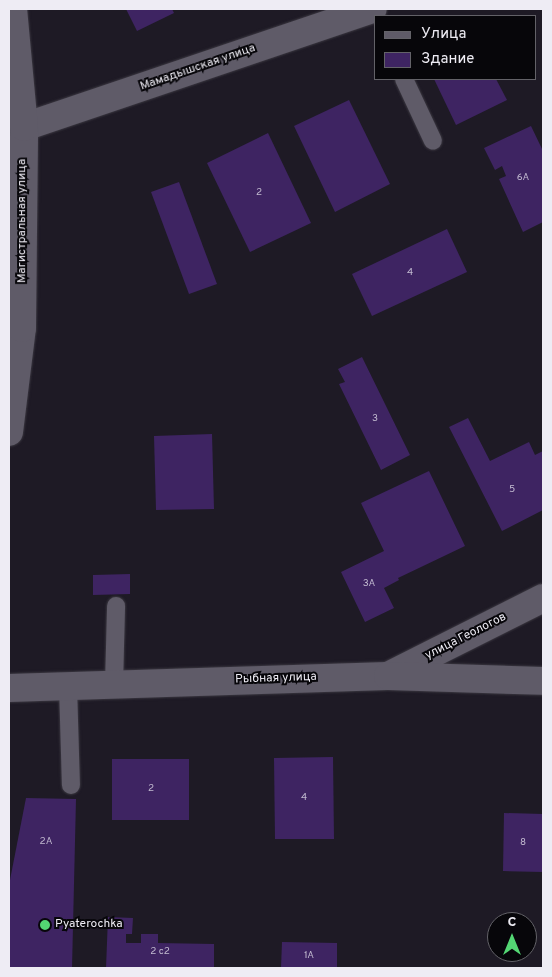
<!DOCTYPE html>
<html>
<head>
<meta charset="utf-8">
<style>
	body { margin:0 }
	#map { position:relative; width:552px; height:977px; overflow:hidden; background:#1e1a25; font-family:Overpass,sans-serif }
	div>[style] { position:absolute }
	.building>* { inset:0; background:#3e2462 }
	.roads { filter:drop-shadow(0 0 1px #3b3841) drop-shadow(0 0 1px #3b3841) }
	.service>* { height:18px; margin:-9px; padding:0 9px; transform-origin:9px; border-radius:9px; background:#5f5b68 }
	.minor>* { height:28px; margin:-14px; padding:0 14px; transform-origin:14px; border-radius:14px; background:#5f5b68 }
	.dots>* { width:14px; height:14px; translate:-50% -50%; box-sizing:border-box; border:2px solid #07060a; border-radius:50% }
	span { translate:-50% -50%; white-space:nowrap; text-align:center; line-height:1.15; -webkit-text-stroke:4px #07060a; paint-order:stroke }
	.number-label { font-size:10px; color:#c2bad0 }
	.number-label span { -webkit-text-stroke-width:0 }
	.street-label { font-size:12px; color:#eeecf4 }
	.poi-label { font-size:12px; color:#eeecf4 }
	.left { translate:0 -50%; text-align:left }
	.frame { position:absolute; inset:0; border:10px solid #eeecf4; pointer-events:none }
	.legend { position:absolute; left:374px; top:15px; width:162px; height:65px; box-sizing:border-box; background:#07060a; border:1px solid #636268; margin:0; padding:6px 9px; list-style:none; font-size:15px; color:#eeecf4 }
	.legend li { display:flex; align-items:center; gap:10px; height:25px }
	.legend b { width:25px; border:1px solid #636268 }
	.north { position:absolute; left:487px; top:912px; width:50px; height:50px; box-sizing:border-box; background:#07060a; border:1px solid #636268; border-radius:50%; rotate:0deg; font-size:14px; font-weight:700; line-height:20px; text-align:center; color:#eeecf4 }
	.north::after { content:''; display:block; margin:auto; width:18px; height:22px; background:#53d673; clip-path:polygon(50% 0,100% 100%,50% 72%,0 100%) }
</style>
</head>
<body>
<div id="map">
	<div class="building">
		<i style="clip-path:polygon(126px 9px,172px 9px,174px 13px,137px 31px)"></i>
		<i style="clip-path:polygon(434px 79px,496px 79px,507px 100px,456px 125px)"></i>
		<i style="clip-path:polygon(349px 100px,390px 184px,335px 212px,294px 126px)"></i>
		<i style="clip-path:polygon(531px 126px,543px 151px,543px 222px,523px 232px,499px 179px,506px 176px,502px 166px,495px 170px,484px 148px)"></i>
		<i style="clip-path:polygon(268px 133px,311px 223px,250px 252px,207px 163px)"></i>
		<i style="clip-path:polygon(179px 182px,217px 284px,189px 294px,151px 192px)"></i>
		<i style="clip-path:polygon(447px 229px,467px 272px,372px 316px,352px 274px)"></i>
		<i style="clip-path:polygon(362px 357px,410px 455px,381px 470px,339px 384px,345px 382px,338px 369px)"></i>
		<i style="clip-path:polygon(468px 418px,490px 461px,529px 442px,535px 455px,543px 451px,543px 510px,502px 531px,449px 427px)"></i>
		<i style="clip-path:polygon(212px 434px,214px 509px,156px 510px,154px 436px)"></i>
		<i style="clip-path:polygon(429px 471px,465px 546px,398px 578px,399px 580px,384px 588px,394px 608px,365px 622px,341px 572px,384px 551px,361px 503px)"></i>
		<i style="clip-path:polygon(130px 574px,130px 594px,93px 595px,93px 575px)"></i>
		<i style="clip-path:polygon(333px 757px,334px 839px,275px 839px,274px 758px)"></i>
		<i style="clip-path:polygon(112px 759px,189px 759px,189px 820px,112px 820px)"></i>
		<i style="clip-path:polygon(26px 798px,76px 799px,72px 968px,9px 968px,9px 885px)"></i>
		<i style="clip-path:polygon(504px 813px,543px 814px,543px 872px,503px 871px)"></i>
		<i style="clip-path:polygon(108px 917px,133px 918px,132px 934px,126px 934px,126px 943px,141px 943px,141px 934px,158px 934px,158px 943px,214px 944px,214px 968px,106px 968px)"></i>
		<i style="clip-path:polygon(282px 942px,337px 943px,337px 968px,281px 968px)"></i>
	</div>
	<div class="roads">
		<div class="service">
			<i style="left:404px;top:79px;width:68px;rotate:64.9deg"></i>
			<i style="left:114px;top:685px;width:79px;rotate:-88.5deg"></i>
			<i style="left:68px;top:686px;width:99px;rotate:88.3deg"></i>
		</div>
		<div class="minor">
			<i style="left:24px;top:127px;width:368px;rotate:-18.7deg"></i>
			<i style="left:9px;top:432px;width:105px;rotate:-82.9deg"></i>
			<i style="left:22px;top:328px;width:201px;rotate:-89.4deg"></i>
			<i style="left:24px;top:127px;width:119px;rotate:-95.3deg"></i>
			<i style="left:390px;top:675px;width:171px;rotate:-26.7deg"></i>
			<i style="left:9px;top:688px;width:379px;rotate:-1.8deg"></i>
			<i style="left:388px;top:676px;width:155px;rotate:1.8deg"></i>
		</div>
	</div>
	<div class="dots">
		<i style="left:45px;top:925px;background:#53d673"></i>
	</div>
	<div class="number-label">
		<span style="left:523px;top:178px">6А</span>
		<span style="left:259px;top:193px">2</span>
		<span style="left:410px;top:273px">4</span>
		<span style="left:375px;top:419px">3</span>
		<span style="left:512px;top:490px">5</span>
		<span style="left:369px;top:584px">3А</span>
		<span style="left:151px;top:789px">2</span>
		<span style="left:304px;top:798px">4</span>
		<span style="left:46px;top:842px">2А</span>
		<span style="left:523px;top:843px">8</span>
		<span style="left:160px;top:952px">2 с2</span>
		<span style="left:309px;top:956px">1А</span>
	</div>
	<div class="street-label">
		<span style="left:198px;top:68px;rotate:-19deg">Мамадышская улица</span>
		<span style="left:23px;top:221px;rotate:-90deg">Магистральная улица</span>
		<span style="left:466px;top:637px;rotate:-27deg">улица Геологов</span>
		<span style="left:276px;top:679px;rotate:-2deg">Рыбная улица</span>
	</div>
	<div class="poi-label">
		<span class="left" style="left:55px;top:925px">Pyaterochka</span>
	</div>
	<div class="frame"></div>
	<ul class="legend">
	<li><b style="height:6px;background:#5f5b68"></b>Улица</li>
	<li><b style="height:14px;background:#3e2462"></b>Здание</li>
	</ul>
	<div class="north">С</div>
</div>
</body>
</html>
